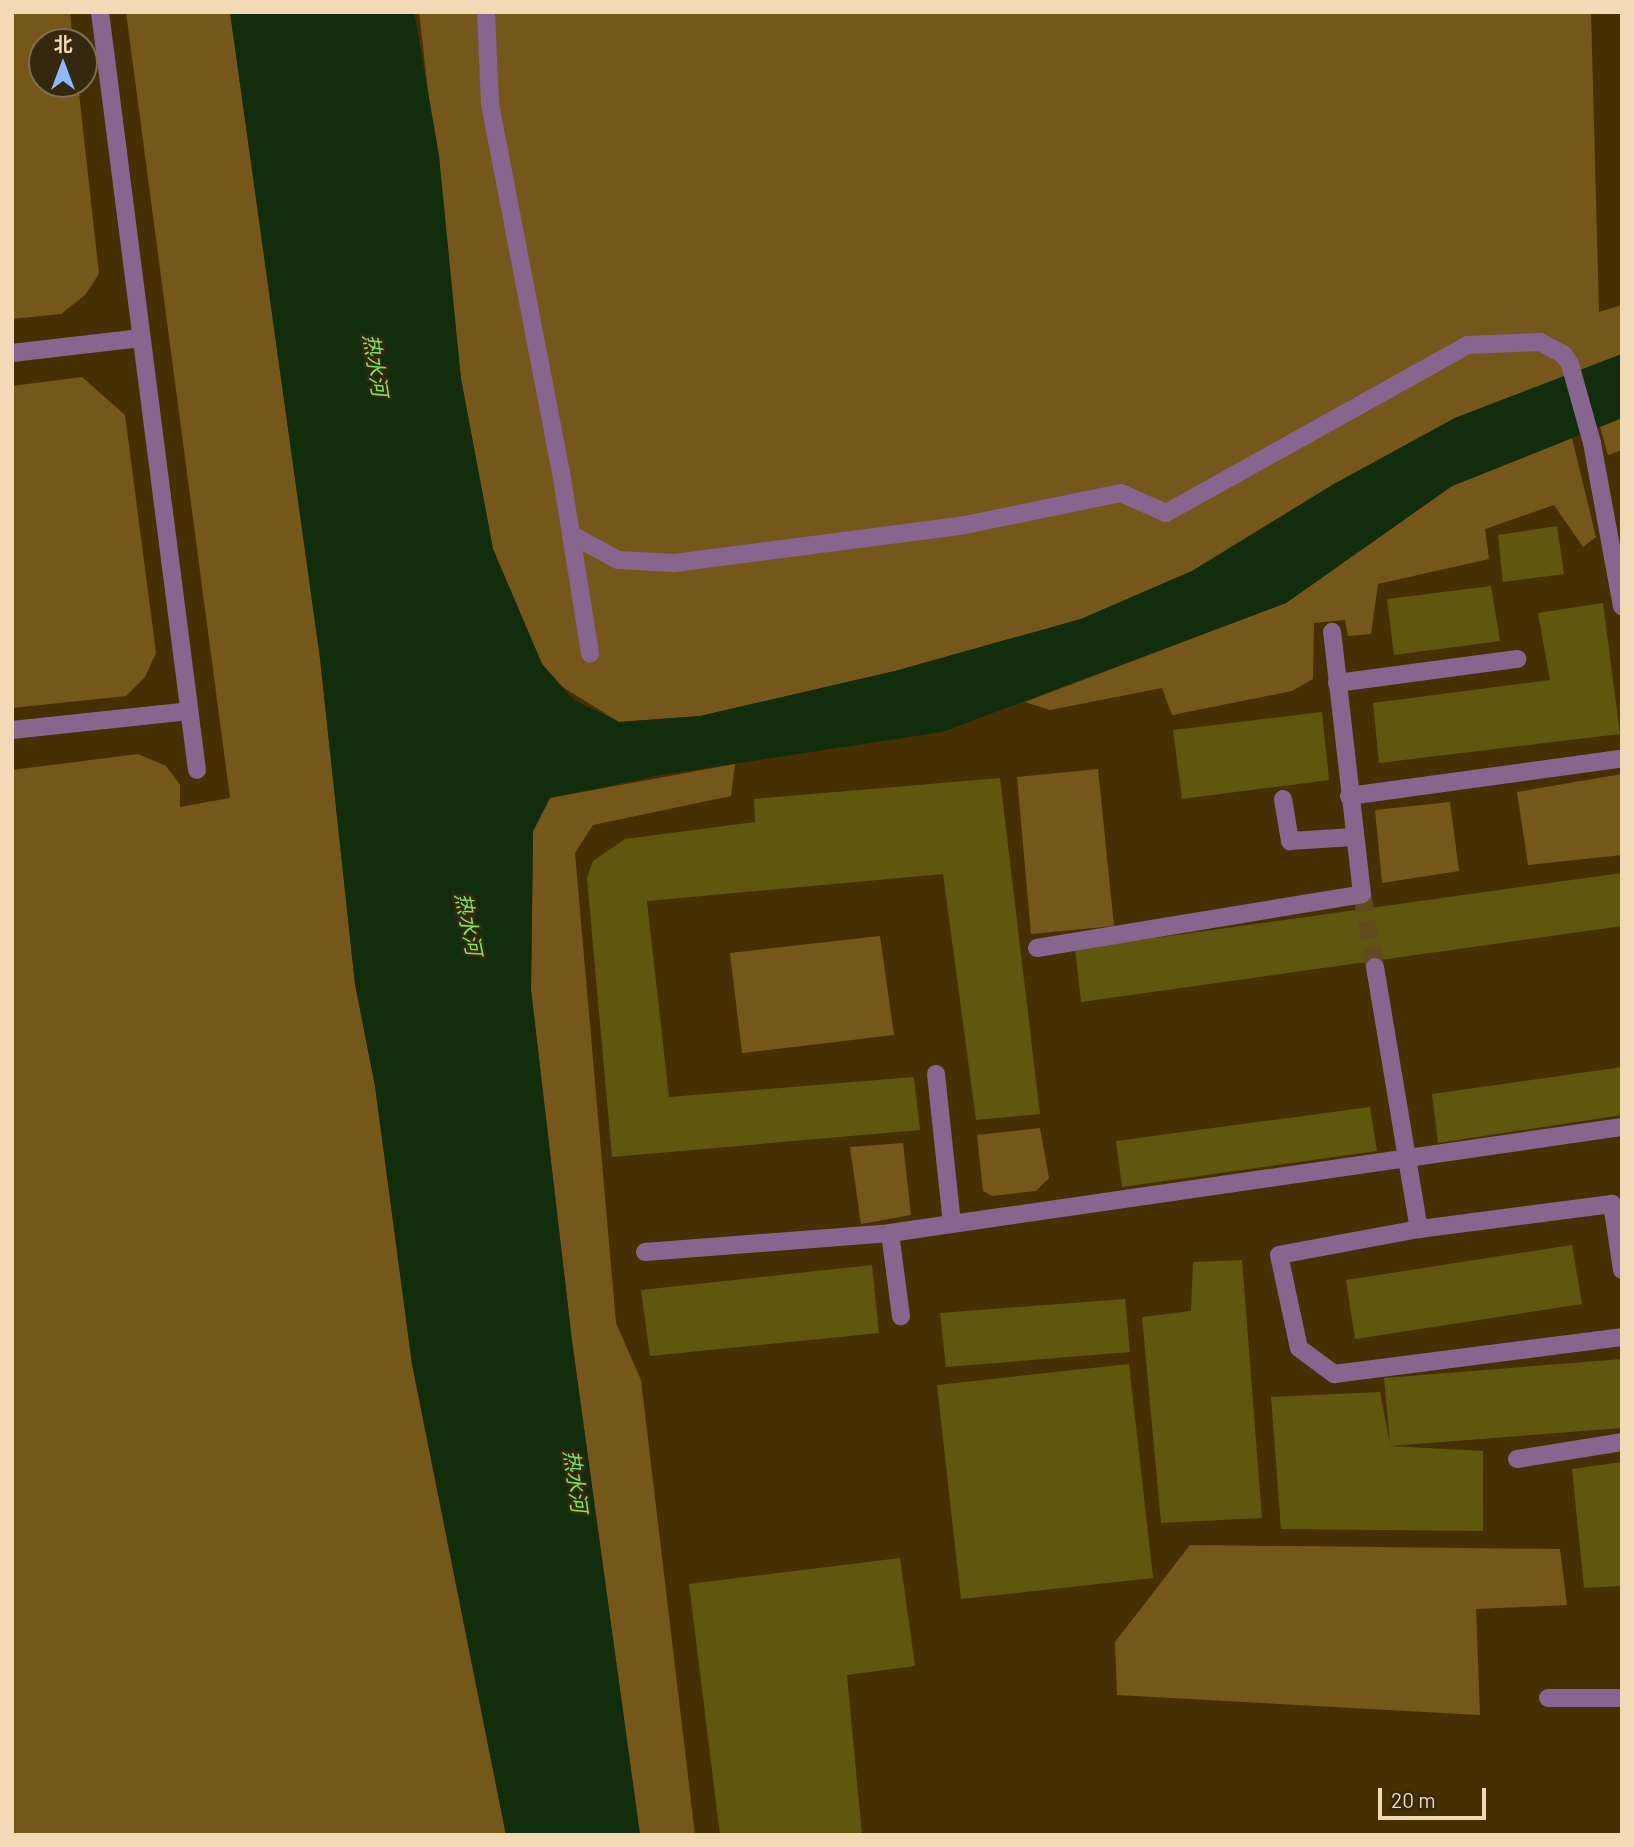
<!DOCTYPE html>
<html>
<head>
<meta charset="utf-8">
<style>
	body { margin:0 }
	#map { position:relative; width:1634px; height:1847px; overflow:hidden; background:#463003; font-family:Barlow,"Noto Sans SC",sans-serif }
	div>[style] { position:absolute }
	.green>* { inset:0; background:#75571c }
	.water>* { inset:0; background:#112d0b }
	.building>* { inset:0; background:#60560e }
	.minor-tunnel>* { height:18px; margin-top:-9px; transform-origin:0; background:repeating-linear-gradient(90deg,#604a1e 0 18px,transparent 0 27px) }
	.minor>* { height:18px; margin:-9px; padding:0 9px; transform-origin:9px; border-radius:9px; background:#88658f }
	span { translate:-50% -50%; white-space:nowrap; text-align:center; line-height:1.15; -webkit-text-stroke:5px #36280f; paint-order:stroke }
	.water-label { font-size:21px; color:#7ae764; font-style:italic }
	.frame { position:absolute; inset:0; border:14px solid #f1dab5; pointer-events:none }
	.north { position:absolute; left:28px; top:28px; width:70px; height:70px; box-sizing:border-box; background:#36280f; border:2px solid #816f51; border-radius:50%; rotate:0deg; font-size:19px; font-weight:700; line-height:28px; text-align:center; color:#f1dab5 }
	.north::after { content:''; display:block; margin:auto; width:24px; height:32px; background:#8fb8fd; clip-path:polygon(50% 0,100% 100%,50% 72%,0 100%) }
	.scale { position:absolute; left:1378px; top:1788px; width:108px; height:32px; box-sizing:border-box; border:4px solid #f1dab5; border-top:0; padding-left:9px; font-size:21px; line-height:24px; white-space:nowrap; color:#f1dab5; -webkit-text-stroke:5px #36280f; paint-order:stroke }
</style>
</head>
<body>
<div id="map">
	<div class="green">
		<i style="clip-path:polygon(12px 12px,70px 12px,73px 42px,42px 42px,42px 84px,78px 84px,99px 274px,85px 295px,61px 314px,12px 319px)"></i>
		<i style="clip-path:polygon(126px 12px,230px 12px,320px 658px,355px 984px,375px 1086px,412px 1364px,506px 1835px,12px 1835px,12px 770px,138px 754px,166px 766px,180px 785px,180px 807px,230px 798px)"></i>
		<i style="clip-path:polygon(419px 12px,1591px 12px,1599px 312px,1622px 305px,1622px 354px,1455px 418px,1334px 484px,1192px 571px,1081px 619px,895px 671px,700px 716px,619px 722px,561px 686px,542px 664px,493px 549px,461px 379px)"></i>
		<i style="clip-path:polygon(82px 377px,125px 415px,156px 653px,145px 677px,126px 696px,12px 708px,12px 386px)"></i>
		<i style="clip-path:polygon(1622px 418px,1622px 450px,1608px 455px,1600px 427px)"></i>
		<i style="clip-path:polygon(1572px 438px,1596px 537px,1583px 547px,1554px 505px,1485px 529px,1489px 559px,1378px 584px,1371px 634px,1348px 636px,1345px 620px,1314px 623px,1313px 679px,1292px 691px,1172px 715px,1162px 688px,1050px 710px,1025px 702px,1286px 603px,1452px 486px)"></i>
		<i style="clip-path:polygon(735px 764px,731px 796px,593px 825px,575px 853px,616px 1323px,641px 1380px,695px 1835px,640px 1835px,572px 1341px,531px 990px,533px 831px,550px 798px)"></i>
		<i style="clip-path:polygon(1098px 769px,1114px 926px,1031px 934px,1017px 777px)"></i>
		<i style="clip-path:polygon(1622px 774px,1622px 855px,1528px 865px,1517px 792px)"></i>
		<i style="clip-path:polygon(1450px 802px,1459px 871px,1382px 883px,1375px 810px)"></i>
		<i style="clip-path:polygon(880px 936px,894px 1035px,742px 1053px,730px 953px)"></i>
		<i style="clip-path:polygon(1040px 1128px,1049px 1178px,1036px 1191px,992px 1196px,983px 1191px,977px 1135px)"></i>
		<i style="clip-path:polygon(903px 1143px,911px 1215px,861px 1224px,850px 1147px)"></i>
		<i style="clip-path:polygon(1190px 1545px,1560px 1549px,1567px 1605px,1476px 1609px,1480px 1715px,1117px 1695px,1115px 1642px)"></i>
	</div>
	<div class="water">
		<i style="clip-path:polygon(230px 12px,414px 12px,439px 155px,461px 379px,493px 549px,542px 664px,574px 700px,619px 722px,700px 716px,895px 671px,1081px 619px,1192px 571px,1334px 484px,1455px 418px,1622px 354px,1622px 418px,1452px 486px,1286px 603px,942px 732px,661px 775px,550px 798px,533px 831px,531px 990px,572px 1341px,640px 1835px,506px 1835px,412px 1364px,375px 1086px,355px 984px,320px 658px)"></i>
	</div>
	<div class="building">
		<i style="clip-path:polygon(1557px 526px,1564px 574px,1503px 582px,1498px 535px)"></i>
		<i style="clip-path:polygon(1491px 586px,1500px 641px,1394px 655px,1387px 599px)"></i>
		<i style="clip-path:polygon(1603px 603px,1620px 734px,1379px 763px,1373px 703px,1550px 680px,1538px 613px)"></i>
		<i style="clip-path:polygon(1322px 712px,1329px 780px,1182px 799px,1173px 730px)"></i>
		<i style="clip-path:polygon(1000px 778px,1040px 1114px,976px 1120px,943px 874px,647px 901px,669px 1097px,914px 1077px,920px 1130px,612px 1157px,587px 878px,593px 861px,625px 839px,755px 822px,754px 799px)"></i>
		<i style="clip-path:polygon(1622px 873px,1622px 926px,1081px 1002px,1075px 949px)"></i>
		<i style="clip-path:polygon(1622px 1067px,1622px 1115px,1438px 1143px,1432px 1094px)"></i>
		<i style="clip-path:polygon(1370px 1107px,1377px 1151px,1122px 1187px,1116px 1141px)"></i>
		<i style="clip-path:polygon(1572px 1245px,1582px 1304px,1355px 1339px,1346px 1280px)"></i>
		<i style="clip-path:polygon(1242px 1260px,1262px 1518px,1161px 1523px,1142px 1317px,1191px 1311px,1193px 1262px)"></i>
		<i style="clip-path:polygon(872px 1265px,879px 1333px,650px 1356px,641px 1290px)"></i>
		<i style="clip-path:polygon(1125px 1299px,1130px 1352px,946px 1367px,940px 1313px)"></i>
		<i style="clip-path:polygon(1622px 1359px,1622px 1428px,1390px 1446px,1483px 1451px,1483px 1531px,1281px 1529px,1271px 1397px,1380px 1392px,1390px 1444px,1384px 1378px)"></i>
		<i style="clip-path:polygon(1129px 1364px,1153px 1578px,961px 1599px,937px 1385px)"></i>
		<i style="clip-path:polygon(1622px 1462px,1622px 1586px,1584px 1588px,1572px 1469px)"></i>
		<i style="clip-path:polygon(900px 1558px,915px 1666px,847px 1675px,862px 1835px,720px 1835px,689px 1584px)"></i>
	</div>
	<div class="minor-tunnel">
		<i style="left:1362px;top:894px;width:74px;rotate:79.9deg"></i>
	</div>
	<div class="minor">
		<i style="left:100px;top:12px;width:764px;rotate:82.71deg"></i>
		<i style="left:486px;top:12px;width:92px;rotate:87.5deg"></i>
		<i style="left:490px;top:104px;width:375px;rotate:79.1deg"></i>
		<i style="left:561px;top:472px;width:184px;rotate:80.9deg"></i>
		<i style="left:12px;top:353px;width:130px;rotate:-6.6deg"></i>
		<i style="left:572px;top:535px;width:52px;rotate:28.5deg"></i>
		<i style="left:618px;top:560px;width:56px;rotate:3.1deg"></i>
		<i style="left:674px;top:563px;width:293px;rotate:-7.4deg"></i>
		<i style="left:965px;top:525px;width:159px;rotate:-11.6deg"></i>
		<i style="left:1121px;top:493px;width:49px;rotate:24deg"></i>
		<i style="left:1166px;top:513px;width:346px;rotate:-29.1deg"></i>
		<i style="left:1468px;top:345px;width:72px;rotate:-2.4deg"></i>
		<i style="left:1540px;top:342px;width:26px;rotate:28deg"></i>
		<i style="left:1563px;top:354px;width:12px;rotate:55deg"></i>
		<i style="left:1570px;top:364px;width:82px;rotate:74.4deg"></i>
		<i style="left:1592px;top:443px;width:166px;rotate:79.6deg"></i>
		<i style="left:1337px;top:683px;width:182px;rotate:-7.6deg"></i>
		<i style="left:12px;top:730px;width:178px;rotate:-6.1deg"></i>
		<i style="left:1349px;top:796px;width:273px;rotate:-7.8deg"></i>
		<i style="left:1283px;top:799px;width:43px;rotate:80.5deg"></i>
		<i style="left:1290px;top:841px;width:63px;rotate:-3.6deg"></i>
		<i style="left:1037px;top:948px;width:329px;rotate:-9.4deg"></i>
		<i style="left:1362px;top:894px;width:264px;rotate:-96.5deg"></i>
		<i style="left:1375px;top:967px;width:266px;rotate:80.5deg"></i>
		<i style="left:936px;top:1074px;width:151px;rotate:83.9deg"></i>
		<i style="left:890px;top:1233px;width:84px;rotate:82.5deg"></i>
		<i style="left:645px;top:1252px;width:246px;rotate:-4.4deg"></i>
		<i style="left:890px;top:1233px;width:740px;rotate:-8.24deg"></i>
		<i style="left:1622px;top:1270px;width:67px;rotate:-98.6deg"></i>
		<i style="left:1612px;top:1204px;width:195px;rotate:172.6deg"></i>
		<i style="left:1419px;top:1229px;width:142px;rotate:169.5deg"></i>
		<i style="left:1279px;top:1255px;width:95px;rotate:77.9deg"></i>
		<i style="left:1299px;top:1348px;width:44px;rotate:36.6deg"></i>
		<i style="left:1334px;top:1374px;width:290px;rotate:-7.3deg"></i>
		<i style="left:1517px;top:1459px;width:106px;rotate:-9.2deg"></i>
		<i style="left:1548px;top:1698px;width:74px"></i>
	</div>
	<div class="water-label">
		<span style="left:376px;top:365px;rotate:81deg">热水河</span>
		<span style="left:469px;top:924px;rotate:79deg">热水河</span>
		<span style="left:576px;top:1481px;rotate:82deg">热水河</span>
	</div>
	<div class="frame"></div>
	<div class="north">北</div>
	<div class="scale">20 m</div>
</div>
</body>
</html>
